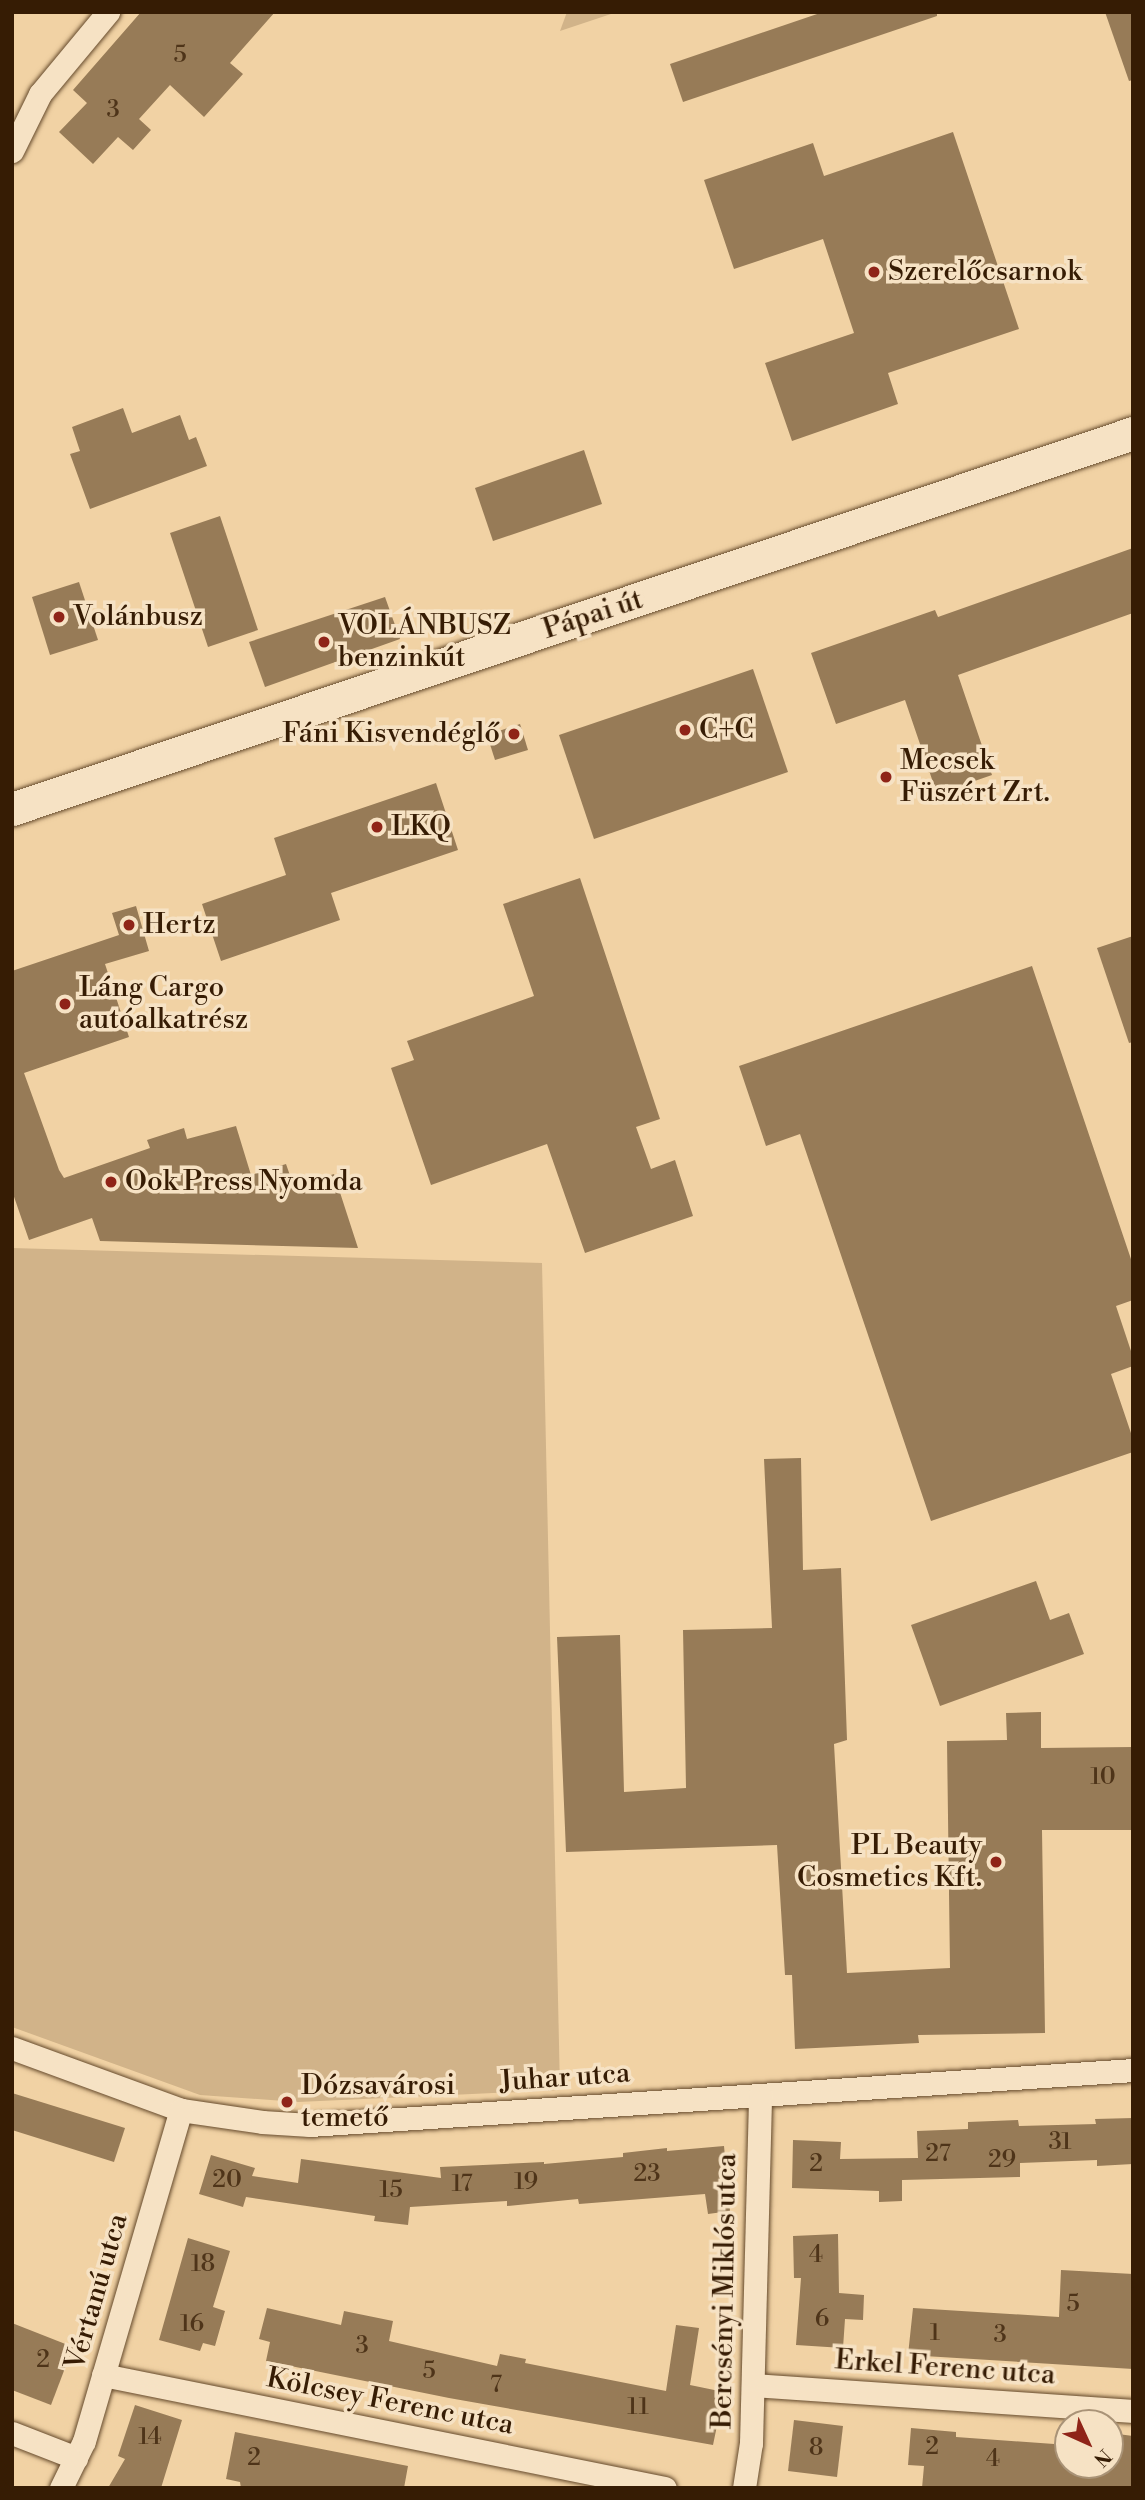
<!DOCTYPE html>
<html>
<head>
<meta charset="utf-8">
<style>
	body { margin:0 }
	#map { position:relative; width:1145px; height:2500px; overflow:hidden; background:#f1d2a4; font-family:"Libre Bodoni",serif }
	div>[style] { position:absolute }
	.green>* { inset:0; background:#d1b389 }
	.building>* { inset:0; background:#977b57 }
	.roads { filter:drop-shadow(0 0 2px #654a2c) drop-shadow(0 0 2px #654a2c) }
	.minor>* { height:23px; margin:-11.5px; padding:0 11.5px; transform-origin:11.5px; border-radius:11.5px; background:#f6e2c4 }
	.secondary>* { height:33px; margin:-16.5px; padding:0 16.5px; transform-origin:16.5px; border-radius:16.5px; background:#f6e2c4 }
	.dots>* { width:19px; height:19px; translate:-50% -50%; box-sizing:border-box; border:4px solid #f6e2c4; border-radius:50% }
	span { translate:-50% -50%; white-space:nowrap; text-align:center; line-height:1.15; -webkit-text-stroke:7px #f6e2c4; paint-order:stroke }
	.number-label { font-size:24px; color:#4e3419 }
	.number-label span { -webkit-text-stroke-width:0 }
	.poi-label { font-size:28px; color:#361c04 }
	.left { translate:0 -50%; text-align:left }
	.right { translate:-100% -50%; text-align:right }
	.street-label { font-size:28px; color:#361c04 }
	.frame { position:absolute; inset:0; border:14px solid #361c04; pointer-events:none }
	.north { position:absolute; left:1054px; top:2409px; width:70px; height:70px; box-sizing:border-box; background:#f6e2c4; border:2px solid #a99377; border-radius:50%; rotate:135deg; font-size:19px; font-weight:700; line-height:28px; text-align:center; color:#361c04 }
	.north::after { content:''; display:block; margin:auto; width:24px; height:32px; background:#8f2418; clip-path:polygon(50% 0,100% 100%,50% 72%,0 100%) }
</style>
</head>
<body>
<div id="map">
	<div class="green">
		<i style="clip-path:polygon(567px 12px,617px 12px,560px 31px)"></i>
		<i style="clip-path:polygon(12px 1248px,542px 1263px,560px 2090px,298px 2102px,200px 2095px,12px 2027px)"></i>
	</div>
	<div class="building">
		<i style="clip-path:polygon(141px 12px,275px 12px,230px 63px,243px 74px,204px 117px,170px 85px,139px 119px,151px 130px,133px 150px,118px 137px,93px 164px,59px 132px,87px 103px,73px 90px)"></i>
		<i style="clip-path:polygon(823px 12px,937px 12px,937px 16px,683px 102px,670px 64px)"></i>
		<i style="clip-path:polygon(1105px 12px,1133px 12px,1133px 80px,1129px 81px)"></i>
		<i style="clip-path:polygon(953px 132px,1019px 329px,888px 373px,898px 404px,792px 441px,765px 363px,854px 333px,823px 239px,734px 269px,704px 180px,813px 143px,824px 176px)"></i>
		<i style="clip-path:polygon(123px 408px,132px 433px,180px 415px,189px 440px,196px 437px,207px 466px,90px 509px,70px 454px,80px 451px,72px 427px)"></i>
		<i style="clip-path:polygon(584px 450px,602px 504px,493px 541px,475px 488px)"></i>
		<i style="clip-path:polygon(220px 516px,258px 630px,208px 647px,170px 533px)"></i>
		<i style="clip-path:polygon(1133px 548px,1133px 613px,958px 675px,992px 775px,937px 794px,905px 700px,836px 724px,811px 653px,935px 610px,938px 617px)"></i>
		<i style="clip-path:polygon(79px 582px,98px 640px,50px 655px,32px 597px)"></i>
		<i style="clip-path:polygon(385px 597px,400px 639px,265px 687px,249px 642px)"></i>
		<i style="clip-path:polygon(753px 669px,788px 772px,594px 839px,559px 735px)"></i>
		<i style="clip-path:polygon(520px 724px,528px 750px,495px 760px,487px 735px)"></i>
		<i style="clip-path:polygon(436px 783px,458px 850px,331px 893px,340px 920px,221px 961px,202px 904px,286px 875px,274px 838px)"></i>
		<i style="clip-path:polygon(580px 878px,660px 1119px,636px 1127px,651px 1169px,675px 1160px,693px 1216px,585px 1253px,547px 1144px,431px 1185px,391px 1068px,414px 1060px,407px 1041px,534px 996px,503px 904px)"></i>
		<i style="clip-path:polygon(136px 906px,149px 951px,105px 964px,129px 1037px,24px 1073px,59px 1170px,64px 1178px,150px 1148px,147px 1140px,184px 1128px,187px 1139px,236px 1126px,251px 1175px,286px 1164px,294px 1187px,334px 1174px,358px 1248px,100px 1241px,92px 1218px,29px 1240px,12px 1191px,12px 971px,119px 935px,112px 913px)"></i>
		<i style="clip-path:polygon(1133px 936px,1133px 1042px,1129px 1043px,1097px 948px)"></i>
		<i style="clip-path:polygon(1032px 966px,1133px 1265px,1133px 1300px,1116px 1306px,1133px 1357px,1133px 1366px,1111px 1374px,1133px 1439px,1133px 1452px,931px 1521px,800px 1134px,766px 1146px,739px 1066px)"></i>
		<i style="clip-path:polygon(801px 1458px,803px 1570px,841px 1568px,847px 1740px,834px 1744px,847px 1973px,950px 1968px,947px 1741px,1007px 1740px,1006px 1713px,1041px 1712px,1041px 1748px,1133px 1747px,1131px 1830px,1042px 1830px,1045px 2033px,918px 2035px,919px 2043px,795px 2049px,792px 1975px,785px 1975px,777px 1845px,566px 1852px,557px 1637px,620px 1635px,624px 1792px,686px 1788px,683px 1630px,772px 1628px,764px 1459px)"></i>
		<i style="clip-path:polygon(1036px 1581px,1050px 1620px,1069px 1613px,1084px 1654px,940px 1706px,911px 1625px)"></i>
		<i style="clip-path:polygon(12px 2093px,125px 2128px,114px 2162px,12px 2130px)"></i>
		<i style="clip-path:polygon(1133px 2118px,1133px 2164px,1097px 2166px,1097px 2160px,1020px 2163px,1020px 2177px,902px 2180px,902px 2201px,879px 2202px,879px 2191px,792px 2188px,793px 2140px,841px 2142px,840px 2159px,918px 2158px,917px 2131px,968px 2129px,968px 2122px,1018px 2120px,1019px 2126px,1096px 2124px,1095px 2119px)"></i>
		<i style="clip-path:polygon(724px 2146px,730px 2211px,708px 2214px,705px 2194px,579px 2204px,578px 2199px,507px 2206px,507px 2201px,410px 2207px,408px 2225px,374px 2221px,375px 2216px,246px 2197px,243px 2207px,199px 2194px,211px 2155px,255px 2168px,252px 2176px,298px 2183px,301px 2159px,441px 2178px,440px 2167px,544px 2162px,544px 2164px,623px 2157px,623px 2153px,667px 2148px,667px 2151px)"></i>
		<i style="clip-path:polygon(838px 2234px,839px 2293px,864px 2295px,863px 2320px,845px 2319px,843px 2348px,796px 2345px,801px 2278px,794px 2278px,793px 2236px)"></i>
		<i style="clip-path:polygon(188px 2238px,230px 2251px,213px 2307px,225px 2311px,215px 2346px,203px 2343px,200px 2351px,159px 2340px)"></i>
		<i style="clip-path:polygon(1061px 2270px,1133px 2274px,1133px 2369px,908px 2355px,913px 2308px,1059px 2317px)"></i>
		<i style="clip-path:polygon(267px 2308px,341px 2325px,344px 2311px,393px 2321px,389px 2341px,497px 2366px,500px 2354px,526px 2359px,525px 2363px,666px 2391px,676px 2325px,699px 2328px,690px 2385px,724px 2392px,713px 2445px,449px 2398px,266px 2361px,270px 2342px,259px 2339px)"></i>
		<i style="clip-path:polygon(12px 2323px,73px 2347px,51px 2405px,12px 2390px)"></i>
		<i style="clip-path:polygon(135px 2405px,182px 2420px,161px 2488px,108px 2488px,125px 2459px,118px 2456px)"></i>
		<i style="clip-path:polygon(794px 2420px,843px 2426px,837px 2477px,788px 2471px)"></i>
		<i style="clip-path:polygon(911px 2428px,956px 2432px,956px 2437px,1068px 2445px,1068px 2465px,1110px 2465px,1110px 2433px,1133px 2436px,1133px 2488px,922px 2488px,924px 2466px,908px 2465px)"></i>
		<i style="clip-path:polygon(235px 2432px,408px 2466px,404px 2488px,241px 2488px,240px 2482px,226px 2479px)"></i>
	</div>
	<div class="roads">
		<div class="minor">
			<i style="left:12px;top:151px;width:64px;rotate:-63.8deg"></i>
			<i style="left:40px;top:94px;width:107px;rotate:-50.3deg"></i>
			<i style="left:12px;top:2048px;width:180px;rotate:20.1deg"></i>
			<i style="left:181px;top:2110px;width:82px;rotate:8.4deg"></i>
			<i style="left:262px;top:2122px;width:48px;rotate:3.6deg"></i>
			<i style="left:310px;top:2125px;width:825px;rotate:-3.82deg"></i>
			<i style="left:103px;top:2375px;width:573px;rotate:11.37deg"></i>
			<i style="left:753px;top:2385px;width:381px;rotate:3.9deg"></i>
			<i style="left:12px;top:2433px;width:69px;rotate:21.3deg"></i>
			<i style="left:61px;top:2488px;width:52px;rotate:-63.9deg"></i>
			<i style="left:84px;top:2441px;width:345px;rotate:-73.7deg"></i>
			<i style="left:744px;top:2488px;width:46px;rotate:-81.2deg"></i>
			<i style="left:751px;top:2443px;width:348px;rotate:-88.5deg"></i>
		</div>
		<div class="secondary">
			<i style="left:12px;top:809px;width:1182px;rotate:-18.54deg"></i>
		</div>
	</div>
	<div class="dots">
		<i style="left:874px;top:272px;background:#8f2418"></i>
		<i style="left:59px;top:617px;background:#8f2418"></i>
		<i style="left:324px;top:642px;background:#8f2418"></i>
		<i style="left:685px;top:730px;background:#8f2418"></i>
		<i style="left:514px;top:734px;background:#8f2418"></i>
		<i style="left:886px;top:777px;background:#8f2418"></i>
		<i style="left:377px;top:827px;background:#8f2418"></i>
		<i style="left:129px;top:925px;background:#8f2418"></i>
		<i style="left:65px;top:1004px;background:#8f2418"></i>
		<i style="left:111px;top:1182px;background:#8f2418"></i>
		<i style="left:996px;top:1862px;background:#8f2418"></i>
		<i style="left:287px;top:2102px;background:#8f2418"></i>
	</div>
	<div class="number-label">
		<span style="left:180px;top:56px">5</span>
		<span style="left:113px;top:111px">3</span>
		<span style="left:1103px;top:1778px">10</span>
		<span style="left:1060px;top:2143px">31</span>
		<span style="left:938px;top:2155px">27</span>
		<span style="left:1002px;top:2161px">29</span>
		<span style="left:816px;top:2165px">2</span>
		<span style="left:647px;top:2175px">23</span>
		<span style="left:227px;top:2181px">20</span>
		<span style="left:526px;top:2183px">19</span>
		<span style="left:462px;top:2185px">17</span>
		<span style="left:391px;top:2191px">15</span>
		<span style="left:816px;top:2256px">4</span>
		<span style="left:203px;top:2265px">18</span>
		<span style="left:1073px;top:2305px">5</span>
		<span style="left:822px;top:2320px">6</span>
		<span style="left:192px;top:2325px">16</span>
		<span style="left:935px;top:2334px">1</span>
		<span style="left:1000px;top:2336px">3</span>
		<span style="left:362px;top:2347px">3</span>
		<span style="left:43px;top:2361px">2</span>
		<span style="left:429px;top:2372px">5</span>
		<span style="left:496px;top:2386px">7</span>
		<span style="left:638px;top:2408px">11</span>
		<span style="left:150px;top:2438px">14</span>
		<span style="left:932px;top:2448px">2</span>
		<span style="left:816px;top:2449px">8</span>
		<span style="left:254px;top:2459px">2</span>
		<span style="left:993px;top:2460px">4</span>
	</div>
	<div class="poi-label">
		<span class="left" style="left:888px;top:272px">Szerelőcsarnok</span>
		<span class="left" style="left:73px;top:617px">Volánbusz</span>
		<span class="left" style="left:338px;top:642px">VOLÁNBUSZ<br>benzinkút</span>
		<span class="left" style="left:699px;top:730px">C+C</span>
		<span class="right" style="left:500px;top:734px">Fáni Kisvendéglő</span>
		<span class="left" style="left:900px;top:777px">Mecsek<br>Füszért Zrt.</span>
		<span class="left" style="left:391px;top:827px">LKQ</span>
		<span class="left" style="left:143px;top:925px">Hertz</span>
		<span class="left" style="left:79px;top:1004px">Láng Cargo<br>autóalkatrész</span>
		<span class="left" style="left:125px;top:1182px">Ook Press Nyomda</span>
		<span class="right" style="left:982px;top:1862px">PL Beauty<br>Cosmetics Kft.</span>
		<span class="left" style="left:301px;top:2102px">Dózsavárosi<br>temető</span>
	</div>
	<div class="street-label">
		<span style="left:593px;top:615px;rotate:-18deg">Pápai út</span>
		<span style="left:565px;top:2078px;rotate:-4deg">Juhar utca</span>
		<span style="left:725px;top:2291px;rotate:-89deg">Bercsényi Miklós utca</span>
		<span style="left:97px;top:2292px;rotate:-74deg">Vértanú utca</span>
		<span style="left:945px;top:2368px;rotate:4deg">Erkel Ferenc utca</span>
		<span style="left:390px;top:2402px;rotate:11deg">Kölcsey Ferenc utca</span>
	</div>
	<div class="frame"></div>
	<div class="north">N</div>
</div>
</body>
</html>
